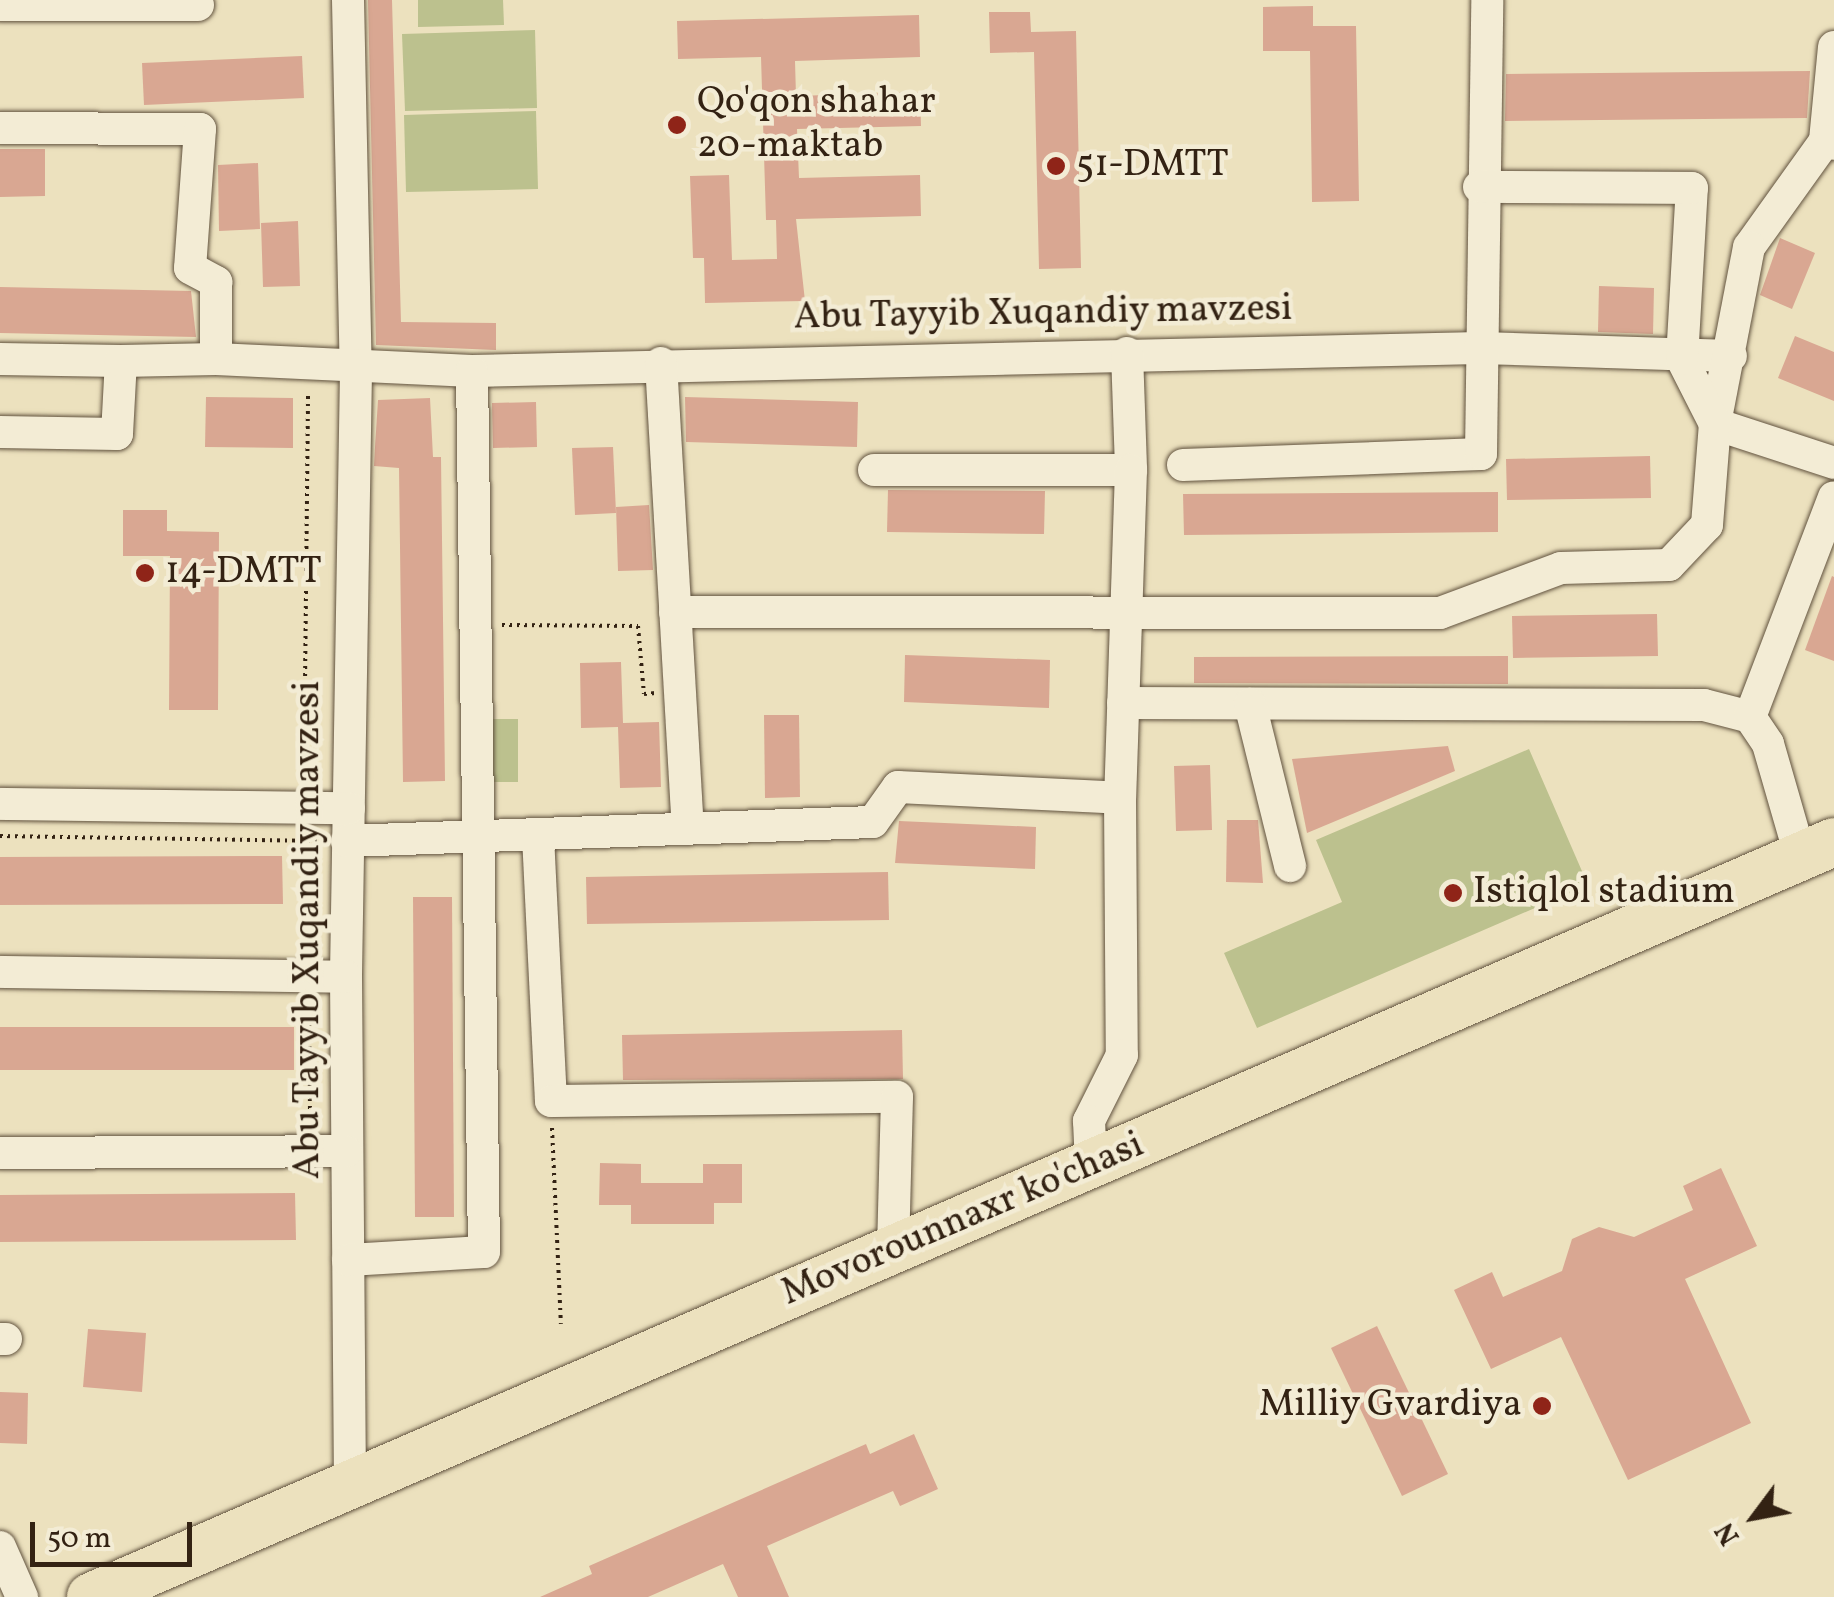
<!DOCTYPE html>
<html>
<head>
<meta charset="utf-8">
<style>
	body { margin:0 }
	#map { position:relative; width:1834px; height:1597px; overflow:hidden; background:#ece1be; font-family:Vollkorn,serif }
	div>[style] { position:absolute }
	.green>* { inset:0; background:#bcc18e }
	.building>* { inset:0; background:#d9a792 }
	.path>* { height:4px; margin-top:-2px; transform-origin:0; background:repeating-linear-gradient(90deg,#332213 0 2.5px,transparent 0 7.5px) }
	.roads { filter:drop-shadow(0 0 2px #61523e) drop-shadow(0 0 2px #61523e) }
	.minor>* { height:32px; margin:-16px; padding:0 16px; transform-origin:16px; border-radius:16px; background:#f3ecd5 }
	.highway>* { height:48px; margin:-24px; padding:0 24px; transform-origin:24px; border-radius:24px; background:#ece1be }
	.dots>* { width:28px; height:28px; translate:-50% -50%; box-sizing:border-box; border:5px solid #f3ecd5; border-radius:50% }
	span { translate:-50% -50%; white-space:nowrap; text-align:center; line-height:1.15; -webkit-text-stroke:9px #f3ecd5; paint-order:stroke }
	.poi-label { font-size:38px; color:#332213 }
	.left { translate:0 -50%; text-align:left }
	.right { translate:-100% -50%; text-align:right }
	.street-label { font-size:38px; color:#332213 }
	.north { position:absolute; left:1704px; top:1467px; width:100px; height:100px; -webkit-text-stroke:8px #f3ecd5; paint-order:stroke; rotate:238deg; font-size:28px; font-weight:700; line-height:40px; text-align:center; color:#332213 }
	.north::after { content:''; display:block; margin:auto; width:35px; height:45px; background:#332213; clip-path:polygon(50% 0,100% 100%,50% 72%,0 100%) }
	.scale { position:absolute; left:30px; top:1522px; width:162px; height:45px; box-sizing:border-box; border:5px solid #332213; border-top:0; padding-left:12px; font-size:30px; line-height:35px; white-space:nowrap; color:#332213; -webkit-text-stroke:8px #f3ecd5; paint-order:stroke }
</style>
</head>
<body>
<div id="map">
	<div class="green">
		<i style="clip-path:polygon(418px 0,503px 0,504px 25px,418px 27px)"></i>
		<i style="clip-path:polygon(535px 30px,537px 108px,405px 111px,402px 34px)"></i>
		<i style="clip-path:polygon(536px 111px,538px 189px,406px 192px,404px 115px)"></i>
		<i style="clip-path:polygon(491px 719px,518px 719px,518px 782px,492px 782px)"></i>
		<i style="clip-path:polygon(1529px 749px,1588px 885px,1257px 1028px,1224px 953px,1342px 902px,1316px 840px)"></i>
	</div>
	<div class="building">
		<i style="clip-path:polygon(368px 0,392px 0,401px 322px,496px 323px,496px 350px,376px 345px)"></i>
		<i style="clip-path:polygon(1313px 6px,1313px 26px,1356px 26px,1359px 201px,1312px 202px,1310px 51px,1263px 51px,1263px 7px)"></i>
		<i style="clip-path:polygon(989px 12px,1030px 12px,1031px 32px,1076px 31px,1081px 268px,1039px 269px,1034px 52px,990px 53px)"></i>
		<i style="clip-path:polygon(919px 15px,920px 57px,795px 61px,796px 96px,920px 92px,921px 126px,797px 129px,799px 178px,920px 175px,921px 216px,796px 219px,805px 301px,705px 303px,704px 258px,693px 258px,690px 176px,729px 175px,732px 260px,777px 259px,776px 220px,766px 220px,761px 57px,678px 59px,677px 21px)"></i>
		<i style="clip-path:polygon(302px 56px,304px 98px,144px 105px,142px 63px)"></i>
		<i style="clip-path:polygon(1810px 71px,1807px 118px,1505px 121px,1506px 74px)"></i>
		<i style="clip-path:polygon(0 149px,45px 149px,45px 196px,0 197px)"></i>
		<i style="clip-path:polygon(258px 163px,260px 229px,219px 231px,218px 165px)"></i>
		<i style="clip-path:polygon(298px 221px,300px 286px,263px 287px,261px 223px)"></i>
		<i style="clip-path:polygon(1780px 238px,1815px 253px,1792px 309px,1760px 295px)"></i>
		<i style="clip-path:polygon(1599px 286px,1654px 288px,1653px 334px,1598px 332px)"></i>
		<i style="clip-path:polygon(0 287px,191px 291px,196px 337px,0 333px)"></i>
		<i style="clip-path:polygon(1795px 336px,1834px 352px,1834px 401px,1778px 378px)"></i>
		<i style="clip-path:polygon(206px 397px,293px 398px,293px 448px,205px 447px)"></i>
		<i style="clip-path:polygon(685px 397px,858px 402px,857px 447px,686px 442px)"></i>
		<i style="clip-path:polygon(430px 398px,433px 457px,441px 457px,445px 781px,403px 782px,399px 468px,374px 466px,375px 447px,378px 400px)"></i>
		<i style="clip-path:polygon(536px 402px,537px 447px,493px 448px,492px 403px)"></i>
		<i style="clip-path:polygon(613px 447px,616px 513px,575px 515px,572px 448px)"></i>
		<i style="clip-path:polygon(1650px 456px,1651px 498px,1507px 500px,1506px 459px)"></i>
		<i style="clip-path:polygon(888px 490px,1045px 491px,1044px 534px,887px 532px)"></i>
		<i style="clip-path:polygon(1498px 492px,1498px 532px,1184px 535px,1183px 494px)"></i>
		<i style="clip-path:polygon(649px 505px,653px 570px,618px 571px,616px 507px)"></i>
		<i style="clip-path:polygon(123px 510px,167px 510px,167px 531px,219px 532px,218px 710px,169px 710px,170px 556px,123px 556px)"></i>
		<i style="clip-path:polygon(1832px 576px,1834px 577px,1834px 661px,1805px 650px)"></i>
		<i style="clip-path:polygon(1657px 614px,1658px 656px,1513px 658px,1512px 616px)"></i>
		<i style="clip-path:polygon(905px 655px,1050px 660px,1049px 708px,904px 702px)"></i>
		<i style="clip-path:polygon(1508px 656px,1508px 684px,1194px 683px,1194px 657px)"></i>
		<i style="clip-path:polygon(621px 662px,623px 723px,659px 722px,661px 787px,620px 788px,618px 727px,581px 728px,580px 663px)"></i>
		<i style="clip-path:polygon(764px 715px,799px 715px,800px 797px,765px 798px)"></i>
		<i style="clip-path:polygon(1448px 746px,1455px 771px,1307px 833px,1292px 759px)"></i>
		<i style="clip-path:polygon(1210px 765px,1212px 830px,1176px 831px,1174px 766px)"></i>
		<i style="clip-path:polygon(1227px 820px,1258px 820px,1263px 883px,1226px 882px)"></i>
		<i style="clip-path:polygon(899px 821px,1036px 827px,1035px 869px,895px 863px)"></i>
		<i style="clip-path:polygon(282px 856px,283px 904px,0 905px,0 857px)"></i>
		<i style="clip-path:polygon(888px 872px,889px 920px,587px 924px,586px 877px)"></i>
		<i style="clip-path:polygon(413px 897px,452px 897px,454px 1217px,415px 1217px)"></i>
		<i style="clip-path:polygon(0 1027px,294px 1027px,294px 1070px,0 1070px)"></i>
		<i style="clip-path:polygon(902px 1030px,903px 1079px,623px 1080px,622px 1035px)"></i>
		<i style="clip-path:polygon(600px 1163px,641px 1164px,641px 1183px,703px 1183px,703px 1164px,742px 1164px,742px 1203px,714px 1203px,714px 1224px,631px 1224px,631px 1205px,599px 1205px)"></i>
		<i style="clip-path:polygon(1721px 1168px,1757px 1246px,1685px 1279px,1751px 1423px,1628px 1480px,1561px 1337px,1491px 1369px,1454px 1290px,1492px 1272px,1503px 1297px,1562px 1271px,1572px 1239px,1599px 1227px,1634px 1237px,1693px 1210px,1683px 1186px)"></i>
		<i style="clip-path:polygon(295px 1193px,296px 1240px,0 1242px,0 1195px)"></i>
		<i style="clip-path:polygon(1377px 1326px,1448px 1474px,1402px 1496px,1331px 1348px)"></i>
		<i style="clip-path:polygon(88px 1329px,146px 1333px,142px 1392px,83px 1387px)"></i>
		<i style="clip-path:polygon(0 1392px,28px 1393px,27px 1444px,0 1443px)"></i>
		<i style="clip-path:polygon(914px 1434px,938px 1489px,900px 1506px,893px 1491px,767px 1546px,789px 1597px,738px 1597px,723px 1564px,648px 1597px,540px 1597px,592px 1574px,589px 1566px,866px 1444px,870px 1454px)"></i>
	</div>
	<div class="path">
		<i style="left:502px;top:625px;width:136px;rotate:0.4deg"></i>
		<i style="left:638px;top:626px;width:68px;rotate:85deg"></i>
		<i style="left:644px;top:694px;width:12px;rotate:-5deg"></i>
		<i style="left:304px;top:781px;width:390px;rotate:-89.4deg"></i>
		<i style="left:0;top:836px;width:323px;rotate:0.9deg"></i>
		<i style="left:305px;top:836px;width:115px;rotate:88.5deg"></i>
		<i style="left:309px;top:1001px;width:125px;rotate:89.5deg"></i>
		<i style="left:552px;top:1128px;width:196px;rotate:87.4deg"></i>
	</div>
	<div class="roads">
		<div class="minor">
			<i style="left:348px;top:0;width:371px;rotate:88.8deg"></i>
			<i style="left:356px;top:371px;width:606px;rotate:90.95deg"></i>
			<i style="left:346px;top:977px;width:513px;rotate:89.55deg"></i>
			<i style="left:0;top:5px;width:198px"></i>
			<i style="left:1834px;top:47px;width:94px;rotate:95.5deg"></i>
			<i style="left:1825px;top:141px;width:9px;rotate:18deg"></i>
			<i style="left:0;top:128px;width:200px;rotate:0.3deg"></i>
			<i style="left:200px;top:129px;width:139px;rotate:94.1deg"></i>
			<i style="left:190px;top:268px;width:30px;rotate:28deg"></i>
			<i style="left:216px;top:282px;width:77px;rotate:90deg"></i>
			<i style="left:216px;top:359px;width:256px;rotate:2.7deg"></i>
			<i style="left:472px;top:371px;width:1008px;rotate:-1.31deg"></i>
			<i style="left:1480px;top:348px;width:251px;rotate:1.8deg"></i>
			<i style="left:1825px;top:141px;width:130px;rotate:125.6deg"></i>
			<i style="left:1749px;top:247px;width:180px;rotate:100.9deg"></i>
			<i style="left:1715px;top:424px;width:125px;rotate:18.1deg"></i>
			<i style="left:1127px;top:353px;width:117px;rotate:88deg"></i>
			<i style="left:0;top:359px;width:121px;rotate:0.9deg"></i>
			<i style="left:661px;top:363px;width:463px;rotate:86.7deg"></i>
			<i style="left:0;top:432px;width:117px;rotate:1deg"></i>
			<i style="left:117px;top:434px;width:73px;rotate:-86.9deg"></i>
			<i style="left:121px;top:361px;width:95px;rotate:-1.2deg"></i>
			<i style="left:1183px;top:465px;width:298px;rotate:-2.1deg"></i>
			<i style="left:1481px;top:454px;width:454px;rotate:-89.2deg"></i>
			<i style="left:874px;top:470px;width:257px"></i>
			<i style="left:1131px;top:470px;width:328px;rotate:91.9deg"></i>
			<i style="left:675px;top:612px;width:765px;rotate:0.07deg"></i>
			<i style="left:1440px;top:613px;width:129px;rotate:-20.4deg"></i>
			<i style="left:1561px;top:568px;width:108px;rotate:-1.6deg"></i>
			<i style="left:1669px;top:565px;width:55px;rotate:-46.5deg"></i>
			<i style="left:1707px;top:525px;width:101px;rotate:-85.5deg"></i>
			<i style="left:1715px;top:424px;width:73px;rotate:-116.9deg"></i>
			<i style="left:1682px;top:359px;width:171px;rotate:-86.7deg"></i>
			<i style="left:1692px;top:188px;width:213px;rotate:-179.7deg"></i>
			<i style="left:1123px;top:703px;width:581px;rotate:0.2deg"></i>
			<i style="left:1704px;top:705px;width:48px;rotate:14.6deg"></i>
			<i style="left:1750px;top:717px;width:32px;rotate:56deg"></i>
			<i style="left:1768px;top:744px;width:119px;rotate:73.9deg"></i>
			<i style="left:1250px;top:704px;width:167px;rotate:76.1deg"></i>
			<i style="left:1750px;top:717px;width:235px;rotate:-69.1deg"></i>
			<i style="left:0;top:804px;width:349px;rotate:0.7deg"></i>
			<i style="left:538px;top:836px;width:265px;rotate:87.2deg"></i>
			<i style="left:551px;top:1101px;width:346px;rotate:-0.7deg"></i>
			<i style="left:897px;top:1097px;width:153px;rotate:91.5deg"></i>
			<i style="left:347px;top:841px;width:526px;rotate:-2.07deg"></i>
			<i style="left:873px;top:822px;width:43px;rotate:-54.5deg"></i>
			<i style="left:898px;top:787px;width:222px;rotate:2.8deg"></i>
			<i style="left:1120px;top:798px;width:257px;rotate:89.6deg"></i>
			<i style="left:1122px;top:1055px;width:74px;rotate:116.6deg"></i>
			<i style="left:1089px;top:1121px;width:43px;rotate:87.3deg"></i>
			<i style="left:0;top:972px;width:346px;rotate:0.8deg"></i>
			<i style="left:0;top:1153px;width:346px;rotate:-0.3deg"></i>
			<i style="left:348px;top:1260px;width:136px;rotate:-3.4deg"></i>
			<i style="left:484px;top:1252px;width:881px;rotate:-90.78deg"></i>
			<i style="left:0;top:1339px;width:6px"></i>
			<i style="left:0;top:1547px;width:55px;rotate:66.3deg"></i>
		</div>
		<div class="highway">
			<i style="left:91px;top:1597px;width:1899px;rotate:-23.42deg"></i>
		</div>
	</div>
	<div class="dots">
		<i style="left:677px;top:125px;background:#8f2418"></i>
		<i style="left:1056px;top:166px;background:#8f2418"></i>
		<i style="left:145px;top:573px;background:#8f2418"></i>
		<i style="left:1453px;top:893px;background:#8f2418"></i>
		<i style="left:1542px;top:1406px;background:#8f2418"></i>
	</div>
	<div class="poi-label">
		<span class="left" style="left:697px;top:125px">Qo'qon shahar<br>20-maktab</span>
		<span class="left" style="left:1076px;top:166px">51-DMTT</span>
		<span class="left" style="left:165px;top:573px">14-DMTT</span>
		<span class="left" style="left:1473px;top:893px">Istiqlol stadium</span>
		<span class="right" style="left:1522px;top:1406px">Milliy Gvardiya</span>
	</div>
	<div class="street-label">
		<span style="left:1043px;top:314px;rotate:-1deg">Abu Tayyib Xuqandiy mavzesi</span>
		<span style="left:309px;top:930px;rotate:-90deg">Abu Tayyib Xuqandiy mavzesi</span>
		<span style="left:963px;top:1220px;rotate:-23deg">Movorounnaxr ko'chasi</span>
	</div>
	<div class="north">N</div>
	<div class="scale">50 m</div>
</div>
</body>
</html>
